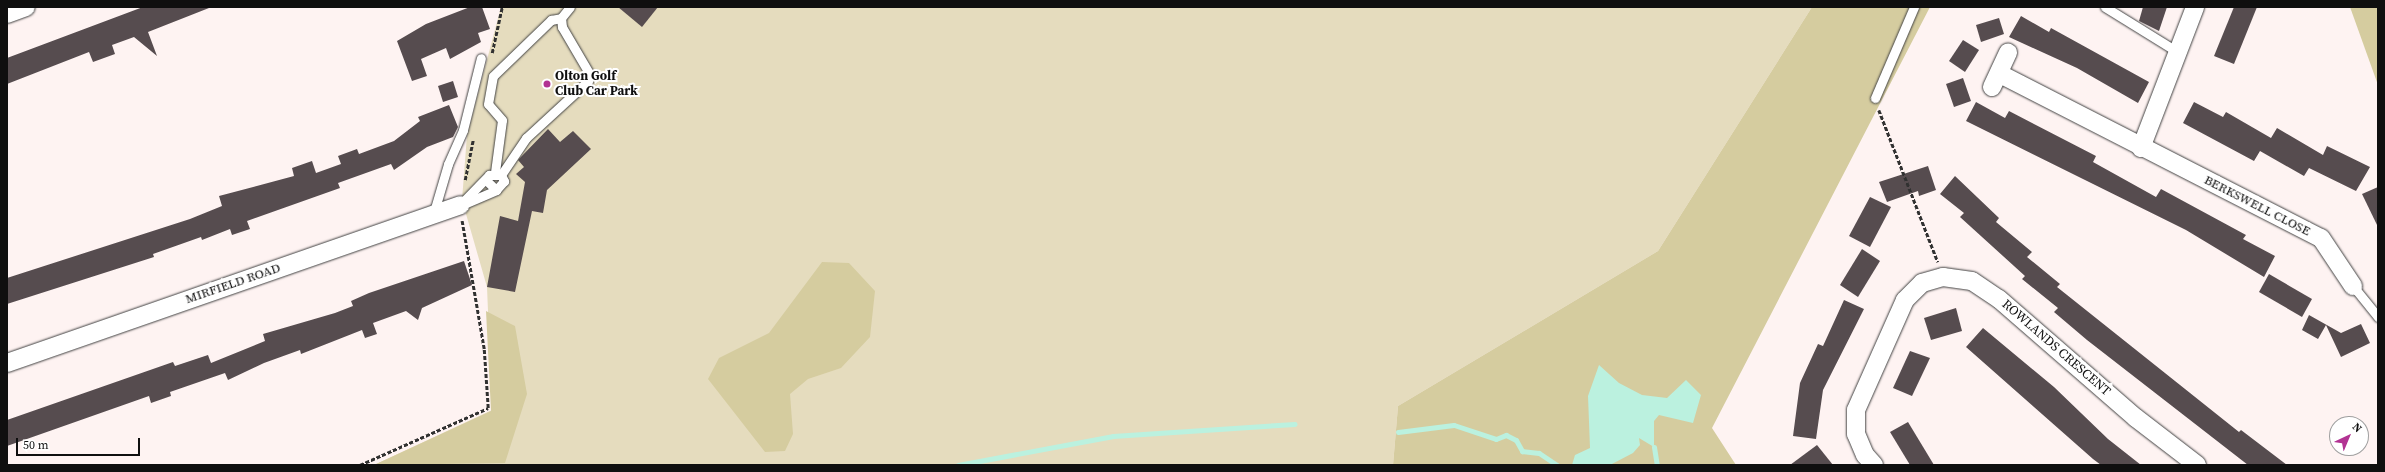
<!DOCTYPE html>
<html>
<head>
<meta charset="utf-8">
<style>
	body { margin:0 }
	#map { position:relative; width:2385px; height:472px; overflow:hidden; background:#fef3f2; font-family:"Source Serif 4",serif }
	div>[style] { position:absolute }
	.green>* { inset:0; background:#e5dcbe }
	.forest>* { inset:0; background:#d5cc9f }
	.water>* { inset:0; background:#bbf1df }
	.stream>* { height:5px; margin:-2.5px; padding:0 2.5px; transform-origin:2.5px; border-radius:2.5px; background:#bbf1df }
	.building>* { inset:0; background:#564c4f }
	.path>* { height:2.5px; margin-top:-1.25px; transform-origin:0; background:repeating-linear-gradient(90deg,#313131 0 4px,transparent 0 6px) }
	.roads { filter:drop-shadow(0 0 1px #424242) drop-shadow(0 0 1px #424242) }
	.lane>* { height:9px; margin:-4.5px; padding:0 4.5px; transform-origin:4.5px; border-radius:4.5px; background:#fff }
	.street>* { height:18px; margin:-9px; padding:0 9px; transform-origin:9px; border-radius:9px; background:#fff }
	.dots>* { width:11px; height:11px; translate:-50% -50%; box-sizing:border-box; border:2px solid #fff; border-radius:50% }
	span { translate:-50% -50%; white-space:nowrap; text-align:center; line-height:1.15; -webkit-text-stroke:4px #fff; paint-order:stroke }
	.poi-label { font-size:13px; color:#0f0f0f; font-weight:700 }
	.left { translate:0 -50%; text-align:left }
	.street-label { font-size:13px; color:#0f0f0f }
	.frame { position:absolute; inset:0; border:8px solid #0f0f0f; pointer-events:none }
	.north { position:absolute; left:2329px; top:416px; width:40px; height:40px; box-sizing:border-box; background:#fff; border:1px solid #9f9f9f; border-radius:50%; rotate:44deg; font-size:11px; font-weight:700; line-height:16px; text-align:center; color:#0f0f0f }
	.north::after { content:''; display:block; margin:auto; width:14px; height:18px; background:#b23393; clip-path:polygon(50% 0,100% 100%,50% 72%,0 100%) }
	.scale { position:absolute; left:16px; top:438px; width:124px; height:18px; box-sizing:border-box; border:2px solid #0f0f0f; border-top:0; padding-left:5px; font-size:12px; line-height:14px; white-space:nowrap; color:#0f0f0f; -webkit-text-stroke:3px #fff; paint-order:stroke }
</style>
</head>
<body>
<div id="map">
	<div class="green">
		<i style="clip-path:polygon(501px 7px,1812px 7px,1658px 251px,1398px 406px,1393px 465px,374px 465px,492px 410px,487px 287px,462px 200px,467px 135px)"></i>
	</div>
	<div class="forest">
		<i style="clip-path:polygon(1812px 7px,1930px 7px,1712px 428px,1736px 465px,1393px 465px,1398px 406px,1658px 251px)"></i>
		<i style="clip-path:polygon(2350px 7px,2378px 7px,2378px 85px)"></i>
		<i style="clip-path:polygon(822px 262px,849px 263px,875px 291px,870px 337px,841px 368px,808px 379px,790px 394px,793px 434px,785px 451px,765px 452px,708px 379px,719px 358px,769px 333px)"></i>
		<i style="clip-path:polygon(486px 311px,515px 326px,527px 394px,505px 463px,374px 465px,491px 411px)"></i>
	</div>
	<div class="water">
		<i style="clip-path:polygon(1599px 365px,1619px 383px,1642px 395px,1667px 398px,1686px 380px,1701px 395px,1693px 423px,1659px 415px,1654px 421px,1654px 447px,1639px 438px,1640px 445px,1633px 453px,1610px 465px,1572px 465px,1575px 455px,1590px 448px,1588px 396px)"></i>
	</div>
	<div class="stream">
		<i style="left:1398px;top:432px;width:56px;rotate:-7.1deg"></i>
		<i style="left:1454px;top:425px;width:44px;rotate:18.4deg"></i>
		<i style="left:1496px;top:439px;width:11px;rotate:-22deg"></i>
		<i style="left:1506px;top:435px;width:11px;rotate:27deg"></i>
		<i style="left:1516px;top:440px;width:13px;rotate:61deg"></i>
		<i style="left:1522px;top:451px;width:17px;rotate:7deg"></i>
		<i style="left:1539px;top:453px;width:22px;rotate:34deg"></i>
		<i style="left:1654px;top:447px;width:18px;rotate:81deg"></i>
		<i style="left:958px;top:465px;width:158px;rotate:-10.6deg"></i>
		<i style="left:1113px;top:436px;width:182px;rotate:-3.8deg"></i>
	</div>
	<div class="building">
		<i style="clip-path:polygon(143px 7px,209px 8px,148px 32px,157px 56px,134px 37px,112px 45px,115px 54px,93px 62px,89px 52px,7px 84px,7px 58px)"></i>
		<i style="clip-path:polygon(470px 7px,482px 7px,490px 29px,478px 33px,481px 42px,450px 59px,446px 48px,421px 59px,427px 76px,412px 81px,397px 41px,426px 24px)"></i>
		<i style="clip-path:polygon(618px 7px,658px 7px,642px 27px)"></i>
		<i style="clip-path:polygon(2143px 7px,2167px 7px,2159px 31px,2139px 21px)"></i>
		<i style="clip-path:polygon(2234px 7px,2257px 7px,2234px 64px,2214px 56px)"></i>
		<i style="clip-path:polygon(2021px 16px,2049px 32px,2051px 28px,2149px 82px,2138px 103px,2077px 68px,2009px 37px)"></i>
		<i style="clip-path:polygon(1999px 18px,2004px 34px,1981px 42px,1976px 25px)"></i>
		<i style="clip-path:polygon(1963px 40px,1979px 50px,1965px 72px,1949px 61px)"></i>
		<i style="clip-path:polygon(1963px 78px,1971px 101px,1954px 107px,1946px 84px)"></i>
		<i style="clip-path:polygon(453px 81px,458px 97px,443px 102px,438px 86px)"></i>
		<i style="clip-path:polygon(1976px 102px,2005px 118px,2009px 111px,2096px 156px,2093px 162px,2156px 197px,2161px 189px,2246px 235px,2243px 239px,2275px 256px,2264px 277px,2186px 230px,1966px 121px)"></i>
		<i style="clip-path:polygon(2194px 102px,2223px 117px,2226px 112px,2271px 138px,2277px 128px,2323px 155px,2327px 146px,2370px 167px,2356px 191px,2309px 168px,2304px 176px,2260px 151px,2254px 161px,2183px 123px)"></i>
		<i style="clip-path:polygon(449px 105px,458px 127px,453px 137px,427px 147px,394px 170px,391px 164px,338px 183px,340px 188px,247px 221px,250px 229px,232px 235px,230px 229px,202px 240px,201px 237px,153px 254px,154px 257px,7px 304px,7px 278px,190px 219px,222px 206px,219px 196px,294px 176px,292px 168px,312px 161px,316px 173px,341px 164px,338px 156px,357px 149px,359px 154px,394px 141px,420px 121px,418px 117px)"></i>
		<i style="clip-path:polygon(548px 129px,560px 142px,573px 131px,591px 149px,547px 190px,543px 213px,532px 211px,515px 292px,487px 287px,500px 216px,518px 221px,525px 182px,516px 174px,524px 167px,518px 160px)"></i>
		<i style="clip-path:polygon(1928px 166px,1936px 190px,1919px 196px,1918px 191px,1887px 202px,1879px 182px)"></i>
		<i style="clip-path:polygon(1955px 176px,1999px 218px,1996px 222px,2032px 252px,2027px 257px,2060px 284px,2057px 287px,2239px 432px,2241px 430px,2287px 465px,2248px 465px,2087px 340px,2054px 312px,2058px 308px,2022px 279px,2025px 276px,1960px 217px,1964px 213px,1940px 194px)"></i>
		<i style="clip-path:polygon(2378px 187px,2378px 227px,2362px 194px)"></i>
		<i style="clip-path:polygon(1870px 197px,1891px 207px,1870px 247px,1849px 236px)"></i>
		<i style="clip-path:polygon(1862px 249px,1880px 261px,1858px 297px,1840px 285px)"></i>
		<i style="clip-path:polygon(464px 261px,472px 285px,422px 308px,418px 320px,406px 311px,373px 323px,377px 334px,365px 338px,362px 330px,301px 354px,300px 350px,264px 363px,228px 380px,225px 373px,170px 392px,171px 396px,151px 403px,149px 396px,7px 446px,7px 420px,173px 362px,175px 366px,208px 355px,211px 363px,265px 341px,263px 334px,335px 313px,353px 306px,351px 301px,369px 293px)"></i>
		<i style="clip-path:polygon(2269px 274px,2312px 299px,2302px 317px,2259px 292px)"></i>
		<i style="clip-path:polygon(1844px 300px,1864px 309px,1823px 390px,1816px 439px,1793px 436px,1800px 383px,1818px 344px,1823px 346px)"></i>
		<i style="clip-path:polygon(1956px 308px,1962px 331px,1931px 340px,1924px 318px)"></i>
		<i style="clip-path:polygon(2309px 315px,2341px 333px,2361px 324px,2370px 343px,2341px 357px,2326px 325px,2318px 339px,2302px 330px)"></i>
		<i style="clip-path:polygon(1983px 328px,2054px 387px,2108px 439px,2141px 465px,2101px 465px,2093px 459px,1966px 347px)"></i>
		<i style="clip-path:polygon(1910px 351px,1930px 358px,1912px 396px,1893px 388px)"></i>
		<i style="clip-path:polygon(1908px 422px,1934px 465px,1910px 465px,1890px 432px)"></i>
		<i style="clip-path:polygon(1817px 445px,1833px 465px,1790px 465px)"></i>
	</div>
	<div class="path">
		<i style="left:492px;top:53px;width:47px;rotate:-77.7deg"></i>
		<i style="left:1879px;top:110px;width:163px;rotate:68.8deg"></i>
		<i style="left:465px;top:180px;width:41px;rotate:-78.7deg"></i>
		<i style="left:360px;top:465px;width:140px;rotate:-24deg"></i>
		<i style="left:488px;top:408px;width:59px;rotate:-93.9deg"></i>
		<i style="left:484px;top:349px;width:130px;rotate:-99.8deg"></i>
	</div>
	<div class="roads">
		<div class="lane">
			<i style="left:2105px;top:7px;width:86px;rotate:31.7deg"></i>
			<i style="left:1875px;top:98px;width:99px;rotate:-66.8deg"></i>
			<i style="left:495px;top:172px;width:52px;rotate:-82.3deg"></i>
			<i style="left:502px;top:120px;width:21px;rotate:-131deg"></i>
			<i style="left:488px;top:104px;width:28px;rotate:-80deg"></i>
			<i style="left:493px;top:76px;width:81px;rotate:-44deg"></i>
			<i style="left:551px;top:20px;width:10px;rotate:-11deg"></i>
			<i style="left:501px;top:175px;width:45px;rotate:-56deg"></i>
			<i style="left:526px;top:138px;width:84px;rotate:-42.6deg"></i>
			<i style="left:588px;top:81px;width:8px;rotate:-83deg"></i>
			<i style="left:589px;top:73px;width:53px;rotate:-120.4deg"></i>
			<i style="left:562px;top:27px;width:9px;rotate:-96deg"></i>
			<i style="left:561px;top:18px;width:14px;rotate:-51deg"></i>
			<i style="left:466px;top:203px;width:33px;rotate:-23deg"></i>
			<i style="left:460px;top:205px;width:42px;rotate:-46deg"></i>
			<i style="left:489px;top:175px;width:12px"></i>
			<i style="left:501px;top:175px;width:7px;rotate:63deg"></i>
			<i style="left:504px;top:181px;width:12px;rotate:132deg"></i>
			<i style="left:496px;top:190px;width:13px;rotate:-135deg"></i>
			<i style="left:433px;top:215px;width:53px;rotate:-73.6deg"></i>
			<i style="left:448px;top:164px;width:37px;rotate:-66deg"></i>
			<i style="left:463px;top:130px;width:74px;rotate:-76deg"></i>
			<i style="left:2353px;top:286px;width:40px;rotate:51deg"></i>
		</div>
		<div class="street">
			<i style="left:7px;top:14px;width:20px;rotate:-20deg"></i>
			<i style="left:2000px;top:74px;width:360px;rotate:27.1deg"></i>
			<i style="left:2321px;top:238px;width:58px;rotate:56.3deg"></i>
			<i style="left:1992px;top:87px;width:38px;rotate:-65deg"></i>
			<i style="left:2141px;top:148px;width:151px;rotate:-69deg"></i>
			<i style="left:7px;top:363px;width:480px;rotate:-19.2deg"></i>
			<i style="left:1874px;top:465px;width:13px;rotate:-132deg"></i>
			<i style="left:1865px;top:455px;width:23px;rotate:-113deg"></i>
			<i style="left:1856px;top:434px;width:24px;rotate:-90deg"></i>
			<i style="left:1856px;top:410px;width:120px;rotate:-66deg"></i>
			<i style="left:1905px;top:300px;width:24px;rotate:-45deg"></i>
			<i style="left:1922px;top:283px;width:22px;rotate:-16deg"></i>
			<i style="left:1943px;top:277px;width:29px;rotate:8deg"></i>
			<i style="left:1972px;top:281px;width:32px;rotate:34deg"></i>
			<i style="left:1999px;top:299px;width:181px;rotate:41deg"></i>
			<i style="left:2136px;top:418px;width:77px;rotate:37.6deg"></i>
		</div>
	</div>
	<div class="dots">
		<i style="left:547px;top:84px;background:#b23393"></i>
	</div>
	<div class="poi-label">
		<span class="left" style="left:555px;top:84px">Olton Golf<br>Club Car Park</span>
	</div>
	<div class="street-label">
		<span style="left:2257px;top:206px;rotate:27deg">BERKSWELL CLOSE</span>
		<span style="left:233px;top:284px;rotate:-19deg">MIRFIELD ROAD</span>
		<span style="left:2056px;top:348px;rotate:41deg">ROWLANDS CRESCENT</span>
	</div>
	<div class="frame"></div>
	<div class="north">N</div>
	<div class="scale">50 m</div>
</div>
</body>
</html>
